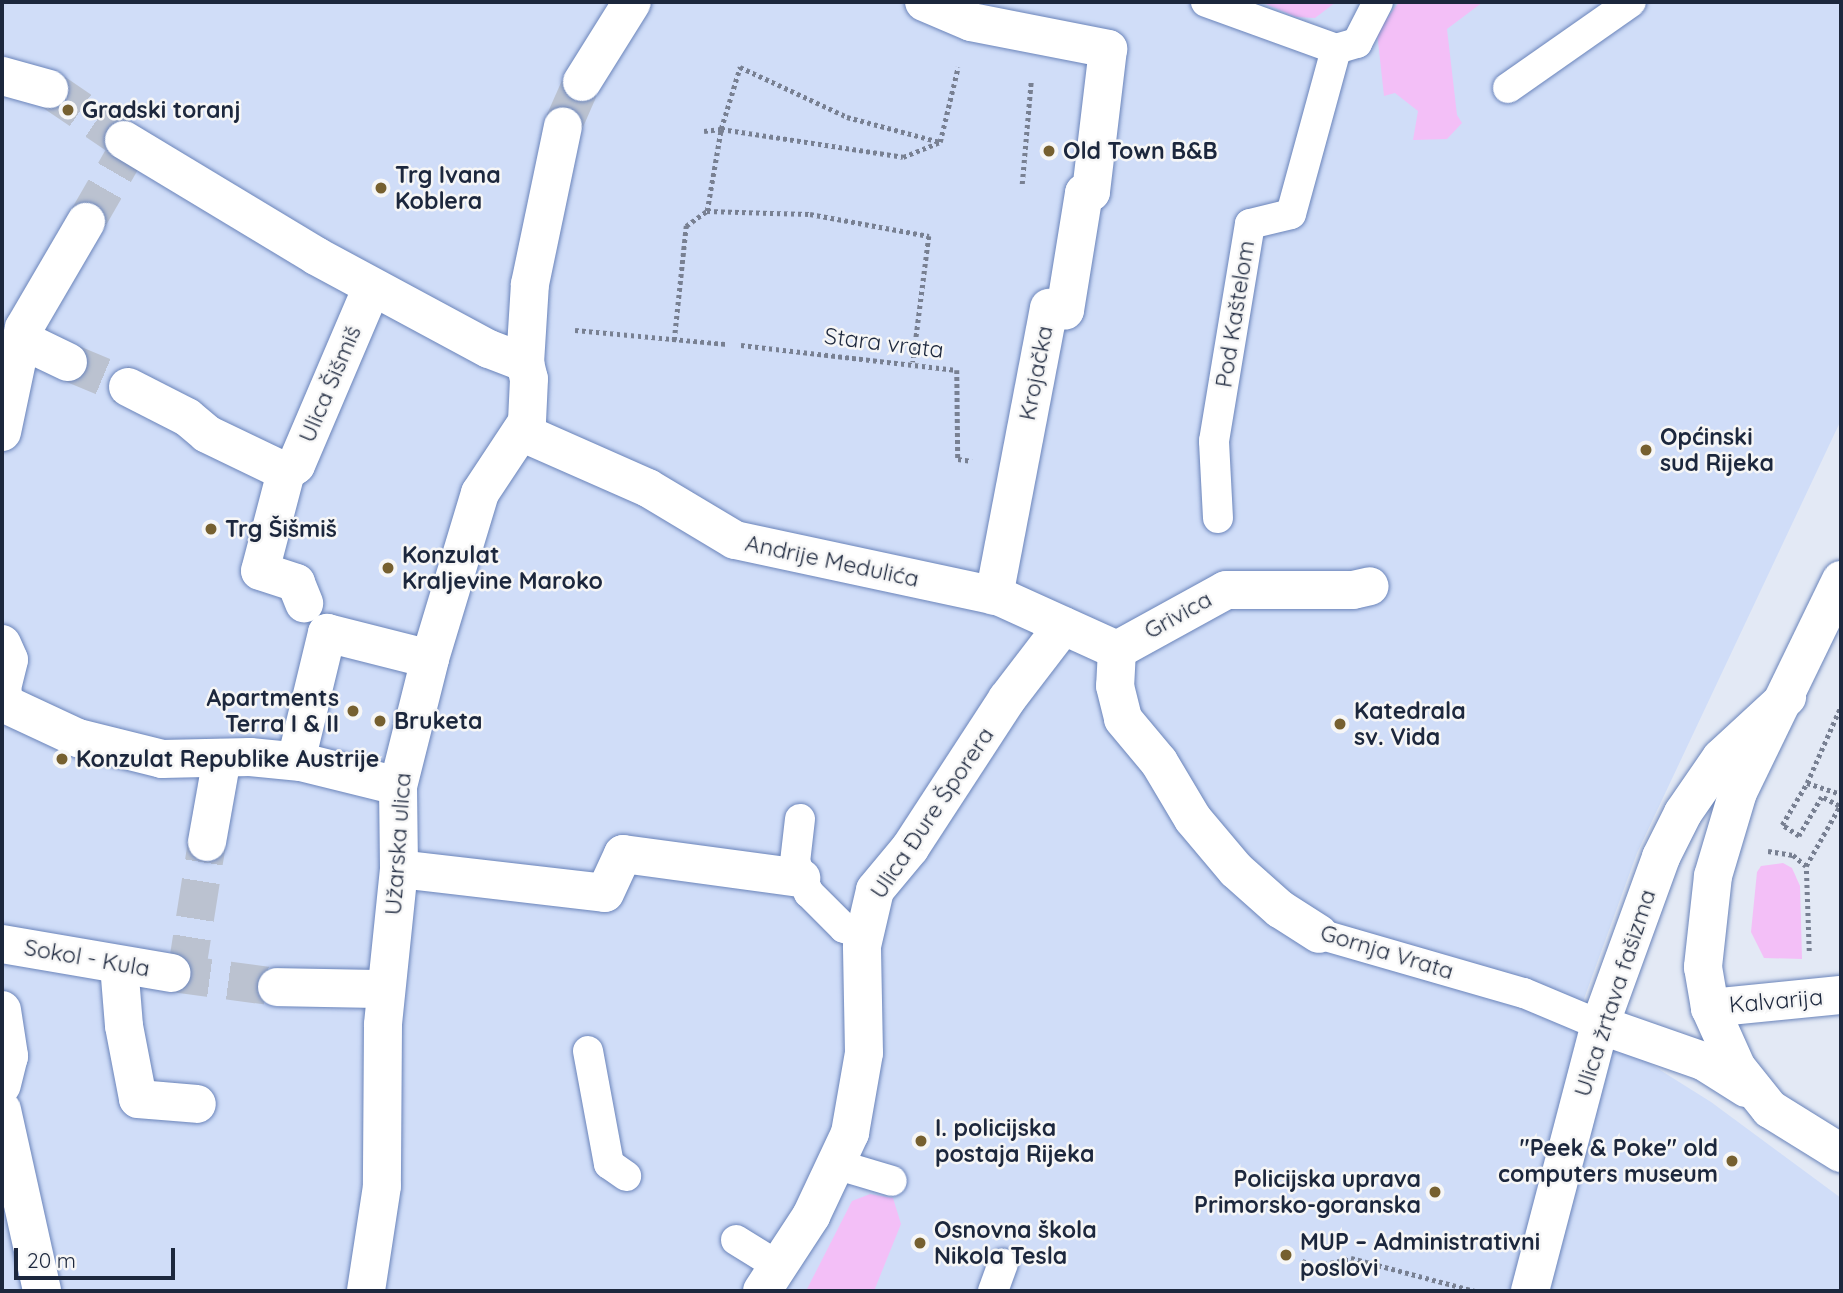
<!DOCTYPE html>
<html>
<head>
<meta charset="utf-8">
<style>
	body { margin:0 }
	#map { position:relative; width:1843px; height:1293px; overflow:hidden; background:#e3e9f5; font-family:Quicksand,sans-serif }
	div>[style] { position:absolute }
	.built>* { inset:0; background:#d0ddf8 }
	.green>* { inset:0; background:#f3bff7 }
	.pedestrian-tunnel>* { height:38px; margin-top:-19px; transform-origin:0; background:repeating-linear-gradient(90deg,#bbc2d0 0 38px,transparent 0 57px) }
	.path>* { height:4.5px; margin-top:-2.25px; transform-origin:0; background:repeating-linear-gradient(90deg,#788092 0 3.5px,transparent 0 7px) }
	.roads { filter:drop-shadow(0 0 2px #6a84ba) drop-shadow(0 0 2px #6a84ba) }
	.service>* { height:30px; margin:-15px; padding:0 15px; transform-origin:15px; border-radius:15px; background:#fff }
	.pedestrian>* { height:38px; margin:-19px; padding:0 19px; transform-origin:19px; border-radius:19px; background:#fff }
	.minor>* { height:38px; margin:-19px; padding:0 19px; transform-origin:19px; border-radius:19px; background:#fff }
	.secondary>* { height:38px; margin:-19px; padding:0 19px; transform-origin:19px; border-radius:19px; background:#fff }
	.dots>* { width:19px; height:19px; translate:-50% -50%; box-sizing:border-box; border:4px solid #f6f6f6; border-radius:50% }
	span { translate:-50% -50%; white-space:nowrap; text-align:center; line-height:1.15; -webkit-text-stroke:5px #f6f6f6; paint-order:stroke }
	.poi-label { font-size:23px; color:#1c273d; font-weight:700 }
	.left { translate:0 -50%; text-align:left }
	.right { translate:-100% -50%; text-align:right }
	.street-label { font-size:23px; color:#1c273d }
	.frame { position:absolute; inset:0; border:4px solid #1c273d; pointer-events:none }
	.scale { position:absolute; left:14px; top:1248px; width:161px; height:32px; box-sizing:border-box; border:4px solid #1c273d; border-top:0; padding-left:9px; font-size:21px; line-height:24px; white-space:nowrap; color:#1c273d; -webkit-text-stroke:5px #f6f6f6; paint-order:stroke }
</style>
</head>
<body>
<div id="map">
	<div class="built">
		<i style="clip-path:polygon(2px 2px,1841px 2px,1841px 420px,1637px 853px,1577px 1018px,1711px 1102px,1841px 1198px,1841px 1291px,2px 1291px)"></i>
	</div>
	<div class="green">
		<i style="clip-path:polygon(1261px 2px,1336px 2px,1315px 18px,1296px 17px)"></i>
		<i style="clip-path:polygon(1399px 2px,1483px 2px,1447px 29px,1457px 115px,1462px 123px,1447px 139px,1413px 140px,1418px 111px,1395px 93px,1384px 96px,1377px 32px)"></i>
		<i style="clip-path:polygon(1783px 863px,1792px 868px,1800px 886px,1802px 959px,1764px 958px,1751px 932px,1757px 872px,1761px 866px)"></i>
		<i style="clip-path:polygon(870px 1194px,893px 1198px,901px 1224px,874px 1291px,806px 1291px,852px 1201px)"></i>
	</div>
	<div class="pedestrian-tunnel">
		<i style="left:49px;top:89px;width:91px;rotate:34.2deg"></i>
		<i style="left:564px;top:123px;width:45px;rotate:-66.3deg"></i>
		<i style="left:86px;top:222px;width:76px;rotate:-60.1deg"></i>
		<i style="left:68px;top:362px;width:65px;rotate:22.6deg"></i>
		<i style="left:172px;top:973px;width:106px;rotate:7.6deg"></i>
		<i style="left:186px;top:975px;width:135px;rotate:-81deg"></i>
	</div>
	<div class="path">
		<i style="left:704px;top:131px;width:17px;rotate:-7deg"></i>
		<i style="left:721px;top:129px;width:184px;rotate:8.7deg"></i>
		<i style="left:903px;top:157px;width:40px;rotate:-22deg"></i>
		<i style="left:940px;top:142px;width:77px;rotate:-76.5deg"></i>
		<i style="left:1022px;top:184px;width:102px;rotate:-85deg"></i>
		<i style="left:707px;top:211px;width:103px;rotate:1.7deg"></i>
		<i style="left:810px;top:214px;width:121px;rotate:10.5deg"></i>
		<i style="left:929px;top:236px;width:127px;rotate:97.2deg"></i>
		<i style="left:575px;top:330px;width:153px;rotate:5.3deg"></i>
		<i style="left:674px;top:340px;width:115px;rotate:-84deg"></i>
		<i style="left:686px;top:226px;width:26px;rotate:-36deg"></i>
		<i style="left:707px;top:211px;width:83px;rotate:-80.3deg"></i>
		<i style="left:721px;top:129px;width:65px;rotate:-73deg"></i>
		<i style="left:740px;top:67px;width:118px;rotate:25deg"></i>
		<i style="left:847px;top:117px;width:96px;rotate:15deg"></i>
		<i style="left:741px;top:345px;width:217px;rotate:6.6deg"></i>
		<i style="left:957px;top:370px;width:89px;rotate:89.4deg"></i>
		<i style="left:958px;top:459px;width:14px;rotate:8deg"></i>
		<i style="left:1807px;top:783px;width:36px;rotate:18deg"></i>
		<i style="left:1839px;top:806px;width:19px;rotate:-152deg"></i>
		<i style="left:1822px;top:797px;width:45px;rotate:120.5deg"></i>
		<i style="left:1799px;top:836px;width:20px;rotate:-147deg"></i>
		<i style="left:1782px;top:825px;width:49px;rotate:-59.2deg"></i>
		<i style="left:1807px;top:783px;width:84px;rotate:-66.2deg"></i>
		<i style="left:1768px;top:851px;width:25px;rotate:9deg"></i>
		<i style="left:1793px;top:855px;width:17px;rotate:40deg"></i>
		<i style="left:1809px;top:951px;width:85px;rotate:-92deg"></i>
		<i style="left:1806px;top:866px;width:71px;rotate:-60.6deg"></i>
		<i style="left:1302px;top:1261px;width:16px;rotate:18deg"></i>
		<i style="left:1317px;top:1266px;width:35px;rotate:-13deg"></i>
		<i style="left:1351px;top:1258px;width:128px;rotate:14.9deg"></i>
	</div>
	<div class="roads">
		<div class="service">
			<i style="left:1206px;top:2px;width:138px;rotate:19.9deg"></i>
			<i style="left:1336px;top:49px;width:22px;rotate:-16deg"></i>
			<i style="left:1357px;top:43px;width:46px;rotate:-62.9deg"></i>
			<i style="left:1508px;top:88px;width:150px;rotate:-35deg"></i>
			<i style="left:1218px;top:518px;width:77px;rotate:-93deg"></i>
			<i style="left:1214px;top:441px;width:220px;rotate:-80.6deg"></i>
			<i style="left:1250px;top:224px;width:42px;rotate:-13.7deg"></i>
			<i style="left:1291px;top:214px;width:171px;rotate:-74.7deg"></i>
			<i style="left:800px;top:819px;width:43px;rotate:96.6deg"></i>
			<i style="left:795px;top:862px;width:34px;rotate:66deg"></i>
			<i style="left:809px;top:893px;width:49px;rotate:45deg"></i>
			<i style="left:844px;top:928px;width:21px;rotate:17deg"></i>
			<i style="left:1319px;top:934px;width:213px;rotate:16.1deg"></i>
			<i style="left:1524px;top:993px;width:82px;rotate:22.8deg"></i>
			<i style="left:588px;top:1051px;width:115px;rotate:79.5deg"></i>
			<i style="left:609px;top:1164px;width:21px;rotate:35deg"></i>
			<i style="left:838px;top:1165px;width:56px;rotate:16.5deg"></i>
			<i style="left:736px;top:1240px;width:49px;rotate:31.8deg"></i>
			<i style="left:993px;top:1291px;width:29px;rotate:-70deg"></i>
		</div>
		<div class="pedestrian">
			<i style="left:924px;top:2px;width:51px;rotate:23.1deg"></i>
			<i style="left:971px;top:22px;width:140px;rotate:11.1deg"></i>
			<i style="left:1108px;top:49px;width:144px;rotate:96.8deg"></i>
			<i style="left:1091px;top:192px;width:7px;rotate:172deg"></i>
			<i style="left:1084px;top:193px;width:119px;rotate:99.2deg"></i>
			<i style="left:1065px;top:310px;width:16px;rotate:-173deg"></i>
			<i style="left:1049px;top:308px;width:293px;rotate:100.8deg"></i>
			<i style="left:2px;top:76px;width:49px;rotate:15.5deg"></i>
			<i style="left:582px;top:82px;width:94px;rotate:-58deg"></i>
			<i style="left:124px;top:140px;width:224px;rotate:31.1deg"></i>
			<i style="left:316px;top:256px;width:196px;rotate:28.3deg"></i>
			<i style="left:489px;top:349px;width:39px;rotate:21deg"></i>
			<i style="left:525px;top:363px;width:16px;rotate:76deg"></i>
			<i style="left:529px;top:379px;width:43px;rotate:92.7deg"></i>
			<i style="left:527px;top:422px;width:85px;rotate:123.5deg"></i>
			<i style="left:480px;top:493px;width:173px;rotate:106.8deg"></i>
			<i style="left:430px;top:659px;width:131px;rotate:104.1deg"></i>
			<i style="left:398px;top:786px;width:83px;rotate:89.3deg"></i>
			<i style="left:399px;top:869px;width:157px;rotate:95.9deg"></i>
			<i style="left:383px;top:1025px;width:161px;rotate:90.4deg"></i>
			<i style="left:382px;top:1186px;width:106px;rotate:98.7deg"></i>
			<i style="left:22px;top:340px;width:51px;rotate:25.6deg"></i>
			<i style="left:525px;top:363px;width:79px;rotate:-86.4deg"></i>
			<i style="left:530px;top:284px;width:161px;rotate:-78.2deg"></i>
			<i style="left:128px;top:387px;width:66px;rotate:27deg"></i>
			<i style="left:187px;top:417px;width:26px;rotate:40deg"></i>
			<i style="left:207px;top:434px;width:88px;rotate:25.7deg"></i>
			<i style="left:286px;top:472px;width:12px;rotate:-35deg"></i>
			<i style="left:296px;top:465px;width:176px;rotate:-66.9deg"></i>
			<i style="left:2px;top:432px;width:106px;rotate:-78.1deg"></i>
			<i style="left:24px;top:328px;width:123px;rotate:-59.7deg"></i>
			<i style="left:521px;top:432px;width:139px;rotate:23.8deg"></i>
			<i style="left:648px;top:488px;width:101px;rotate:30.9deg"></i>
			<i style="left:735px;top:540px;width:271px;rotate:12.1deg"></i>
			<i style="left:1000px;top:597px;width:128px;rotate:24.4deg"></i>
			<i style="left:1117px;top:650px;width:124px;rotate:-28.8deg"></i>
			<i style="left:1226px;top:590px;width:127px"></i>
			<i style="left:1353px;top:590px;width:17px;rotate:-13deg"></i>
			<i style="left:286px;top:472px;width:102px;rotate:104.7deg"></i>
			<i style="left:260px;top:571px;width:38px;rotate:18deg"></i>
			<i style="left:296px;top:583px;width:22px;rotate:68deg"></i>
			<i style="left:2px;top:644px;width:17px;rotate:66deg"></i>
			<i style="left:9px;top:660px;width:30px;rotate:104deg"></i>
			<i style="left:2px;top:689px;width:15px;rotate:79deg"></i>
			<i style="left:5px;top:704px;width:81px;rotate:25deg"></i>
			<i style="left:78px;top:738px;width:87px;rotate:14deg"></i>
			<i style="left:162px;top:759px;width:88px;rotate:-1.3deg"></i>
			<i style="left:250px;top:757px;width:51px;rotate:5.6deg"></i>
			<i style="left:301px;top:762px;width:100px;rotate:13.9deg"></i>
			<i style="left:1117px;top:650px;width:36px;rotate:93deg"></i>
			<i style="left:1115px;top:686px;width:34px;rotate:76deg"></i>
			<i style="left:1123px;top:719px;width:56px;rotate:50.1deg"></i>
			<i style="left:1159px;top:762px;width:66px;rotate:59.2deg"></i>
			<i style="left:1193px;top:819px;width:67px;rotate:49.9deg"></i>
			<i style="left:1236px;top:870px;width:59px;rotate:41.6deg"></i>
			<i style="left:1280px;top:909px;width:46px;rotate:32.7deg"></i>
			<i style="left:296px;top:761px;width:132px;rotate:-76.4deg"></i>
			<i style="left:327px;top:633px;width:106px;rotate:14.2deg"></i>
			<i style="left:207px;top:842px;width:85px;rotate:-79.9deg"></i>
			<i style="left:399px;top:869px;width:207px;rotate:6.6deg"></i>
			<i style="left:605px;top:893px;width:43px;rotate:-65.2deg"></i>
			<i style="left:623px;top:854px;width:180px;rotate:7.7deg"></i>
			<i style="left:2px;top:944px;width:172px;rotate:9.7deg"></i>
			<i style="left:119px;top:965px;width:61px;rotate:85.3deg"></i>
			<i style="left:124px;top:1026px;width:74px;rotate:79.1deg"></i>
			<i style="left:138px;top:1099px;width:59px;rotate:4.8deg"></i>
			<i style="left:277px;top:987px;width:108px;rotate:1.1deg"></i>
			<i style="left:2px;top:1010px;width:47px;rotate:81.3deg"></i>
			<i style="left:9px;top:1056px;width:30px;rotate:104deg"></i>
			<i style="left:2px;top:1110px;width:185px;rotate:77.5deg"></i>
			<i style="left:762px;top:1291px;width:90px;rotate:-56.8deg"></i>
			<i style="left:811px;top:1216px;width:92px;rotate:-64.8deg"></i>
			<i style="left:850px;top:1133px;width:81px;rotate:-80.1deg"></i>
			<i style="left:864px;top:1053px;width:107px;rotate:-91.1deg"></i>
			<i style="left:862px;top:946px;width:57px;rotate:-76.9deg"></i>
			<i style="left:875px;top:890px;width:55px;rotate:-50.2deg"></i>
			<i style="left:910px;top:848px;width:178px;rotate:-56.9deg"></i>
			<i style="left:1007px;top:699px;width:92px;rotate:-52.5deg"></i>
		</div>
		<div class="minor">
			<i style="left:1710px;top:1008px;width:132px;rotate:-5.7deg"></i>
		</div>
		<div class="secondary">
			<i style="left:1841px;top:580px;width:236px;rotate:115.9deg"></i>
			<i style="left:1738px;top:792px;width:88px;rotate:106.6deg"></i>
			<i style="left:1713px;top:876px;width:92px;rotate:96.3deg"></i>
			<i style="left:1703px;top:967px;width:42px;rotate:80.3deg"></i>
			<i style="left:1710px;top:1008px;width:66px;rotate:65.8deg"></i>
			<i style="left:1737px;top:1068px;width:53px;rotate:51.2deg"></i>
			<i style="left:1770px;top:1109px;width:84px;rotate:31.8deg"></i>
			<i style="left:1600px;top:1025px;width:109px;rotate:19.3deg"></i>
			<i style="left:1703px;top:1061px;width:51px;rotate:32.1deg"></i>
			<i style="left:1530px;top:1291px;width:275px;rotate:-75.3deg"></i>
			<i style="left:1600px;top:1025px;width:179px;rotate:-70deg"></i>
			<i style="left:1661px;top:857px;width:49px;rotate:-63.4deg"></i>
			<i style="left:1683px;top:813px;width:67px;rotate:-55.4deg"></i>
			<i style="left:1721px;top:758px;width:90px;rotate:-42.7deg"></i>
		</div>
	</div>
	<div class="dots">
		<i style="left:68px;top:110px;background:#766030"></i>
		<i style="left:1049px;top:151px;background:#766030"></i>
		<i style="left:381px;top:188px;background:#766030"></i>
		<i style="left:1646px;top:450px;background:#766030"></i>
		<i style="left:211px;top:529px;background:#766030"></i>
		<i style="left:388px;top:568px;background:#766030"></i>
		<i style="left:353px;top:711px;background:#766030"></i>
		<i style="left:380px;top:721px;background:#766030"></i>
		<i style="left:1340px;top:724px;background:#766030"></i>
		<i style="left:62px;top:759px;background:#766030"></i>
		<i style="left:921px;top:1141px;background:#766030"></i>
		<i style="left:1732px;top:1161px;background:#766030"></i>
		<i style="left:1435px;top:1192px;background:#766030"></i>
		<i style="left:920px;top:1243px;background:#766030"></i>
		<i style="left:1286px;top:1255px;background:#766030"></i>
	</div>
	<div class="poi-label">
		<span class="left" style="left:82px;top:110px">Gradski toranj</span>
		<span class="left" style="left:1063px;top:151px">Old Town B&amp;B</span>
		<span class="left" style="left:395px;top:188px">Trg Ivana<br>Koblera</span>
		<span class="left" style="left:1660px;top:450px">Općinski<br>sud Rijeka</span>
		<span class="left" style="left:225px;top:529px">Trg Šišmiš</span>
		<span class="left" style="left:402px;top:568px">Konzulat<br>Kraljevine Maroko</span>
		<span class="right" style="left:339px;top:711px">Apartments<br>Terra I &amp; II</span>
		<span class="left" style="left:1354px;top:724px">Katedrala<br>sv. Vida</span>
		<span class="left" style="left:394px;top:721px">Bruketa</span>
		<span class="left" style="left:76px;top:759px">Konzulat Republike Austrije</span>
		<span class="left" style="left:935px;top:1141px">I. policijska<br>postaja Rijeka</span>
		<span class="right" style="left:1718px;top:1161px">"Peek &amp; Poke" old<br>computers museum</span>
		<span class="right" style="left:1421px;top:1192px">Policijska uprava<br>Primorsko-goranska</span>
		<span class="left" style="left:934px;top:1243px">Osnovna škola<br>Nikola Tesla</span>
		<span class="left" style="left:1300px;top:1255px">MUP – Administrativni<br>poslovi</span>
	</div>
	<div class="street-label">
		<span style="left:1235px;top:314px;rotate:-81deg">Pod Kaštelom</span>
		<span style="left:884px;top:343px;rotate:7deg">Stara vrata</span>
		<span style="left:1036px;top:373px;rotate:-79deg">Krojačka</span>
		<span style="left:330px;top:384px;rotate:-67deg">Ulica Šišmiš</span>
		<span style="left:832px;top:561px;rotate:12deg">Andrije Medulića</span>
		<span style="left:1178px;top:615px;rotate:-29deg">Grivica</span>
		<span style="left:932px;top:813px;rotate:-56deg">Ulica Đure Šporera</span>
		<span style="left:398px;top:844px;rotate:-86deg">Užarska ulica</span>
		<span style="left:1387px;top:952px;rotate:17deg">Gornja Vrata</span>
		<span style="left:87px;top:958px;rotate:10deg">Sokol - Kula</span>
		<span style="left:1615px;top:993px;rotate:-72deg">Ulica žrtava fašizma</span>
		<span style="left:1776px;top:1001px;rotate:-5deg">Kalvarija</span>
	</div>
	<div class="frame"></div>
	<div class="scale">20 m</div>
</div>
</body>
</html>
